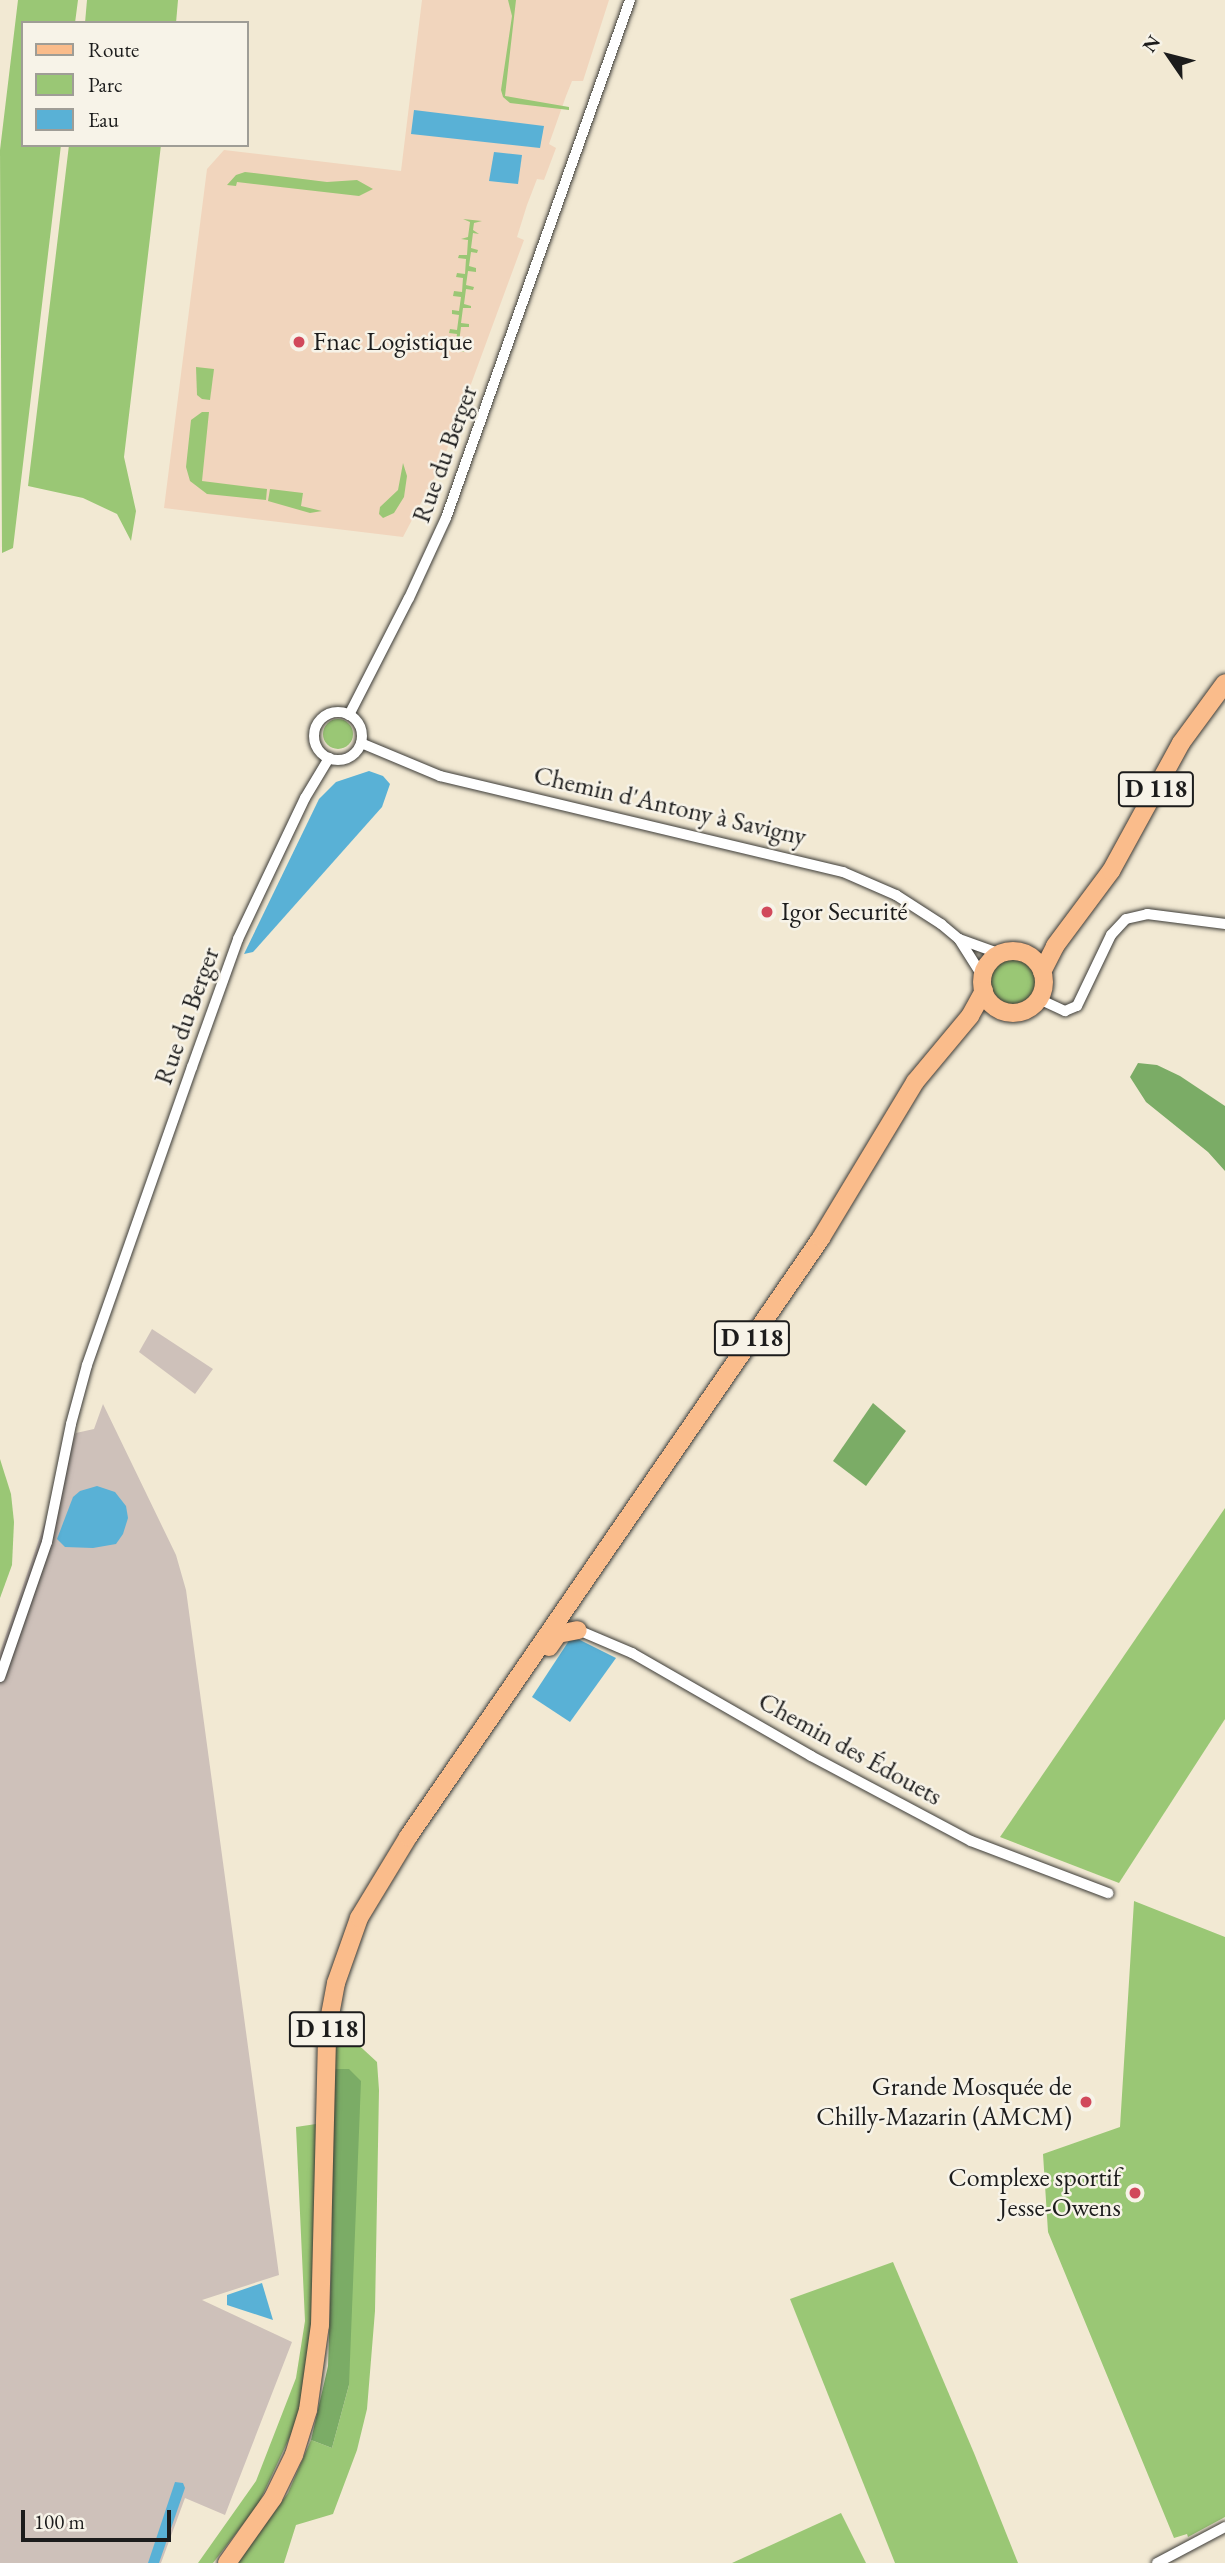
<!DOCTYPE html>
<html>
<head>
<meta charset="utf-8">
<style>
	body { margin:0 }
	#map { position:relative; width:1225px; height:2563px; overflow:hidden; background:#f2e9d3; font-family:"EB Garamond",serif }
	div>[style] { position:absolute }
	.built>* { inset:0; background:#f1d5bd }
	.industrial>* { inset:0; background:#cec1ba }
	.green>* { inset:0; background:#9ac775 }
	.round { border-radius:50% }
	.forest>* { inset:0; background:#7bac66 }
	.water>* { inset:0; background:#59b1d6 }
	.roads { filter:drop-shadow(0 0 2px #3c3b37) drop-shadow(0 0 2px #3c3b37) }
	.minor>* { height:10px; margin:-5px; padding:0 5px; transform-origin:5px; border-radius:5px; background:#fff }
	.minor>.ring { margin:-5px; padding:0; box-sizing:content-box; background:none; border:10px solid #fff; border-radius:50% }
	.primary>* { height:18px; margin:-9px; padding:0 9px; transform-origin:9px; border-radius:9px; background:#fabc8b }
	.primary>.ring { margin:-9px; padding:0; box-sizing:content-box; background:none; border:18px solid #fabc8b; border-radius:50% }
	.dots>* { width:19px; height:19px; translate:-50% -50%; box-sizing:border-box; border:4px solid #f7f3e8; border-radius:50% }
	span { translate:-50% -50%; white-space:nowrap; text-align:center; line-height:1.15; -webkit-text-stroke:5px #f7f3e8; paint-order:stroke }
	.shield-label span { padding:2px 5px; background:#f7f3e8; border:2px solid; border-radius:5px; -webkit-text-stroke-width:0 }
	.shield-label { font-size:24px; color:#1c1c1c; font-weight:700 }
	.poi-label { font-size:26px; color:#1c1c1c }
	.left { translate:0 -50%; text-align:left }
	.right { translate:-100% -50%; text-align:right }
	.street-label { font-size:26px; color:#1c1c1c }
	.legend { position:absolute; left:21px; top:21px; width:228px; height:126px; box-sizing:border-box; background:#f7f3e8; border:2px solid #9f9d96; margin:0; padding:9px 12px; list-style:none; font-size:21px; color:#1c1c1c }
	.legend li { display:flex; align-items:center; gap:14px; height:35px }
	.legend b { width:35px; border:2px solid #9f9d96 }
	.north { position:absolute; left:1134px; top:21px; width:70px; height:70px; -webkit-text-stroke:5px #f7f3e8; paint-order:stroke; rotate:305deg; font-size:19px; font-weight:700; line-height:28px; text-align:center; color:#1c1c1c }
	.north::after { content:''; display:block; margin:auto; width:24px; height:32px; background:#1c1c1c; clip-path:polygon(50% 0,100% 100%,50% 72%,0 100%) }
	.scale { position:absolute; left:21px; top:2510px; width:150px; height:32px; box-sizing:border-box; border:4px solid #1c1c1c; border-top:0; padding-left:9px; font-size:21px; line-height:24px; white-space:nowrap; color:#1c1c1c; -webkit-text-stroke:5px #f7f3e8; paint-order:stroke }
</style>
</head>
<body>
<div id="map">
	<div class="built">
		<i style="clip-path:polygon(422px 0,609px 0,583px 81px,572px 81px,566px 96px,549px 144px,556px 148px,544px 180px,537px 179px,527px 205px,517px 237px,524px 240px,442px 463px,403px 537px,164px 508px,207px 169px,224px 150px,401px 171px)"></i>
	</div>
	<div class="industrial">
		<i style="clip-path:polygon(152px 1329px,213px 1369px,195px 1394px,139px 1352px)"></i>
		<i style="clip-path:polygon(103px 1404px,176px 1555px,186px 1590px,279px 2275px,202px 2300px,292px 2342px,225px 2515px,185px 2498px,161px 2563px,0 2563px,0 1652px,76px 1433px,94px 1429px)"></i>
	</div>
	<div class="green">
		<i style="clip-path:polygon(18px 0,78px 0,75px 23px,23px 23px,23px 145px,61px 145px,13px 548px,2px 553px,0 150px)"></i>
		<i style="clip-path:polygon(87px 0,178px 0,176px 23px,85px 23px)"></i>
		<i style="clip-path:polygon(508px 0,516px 0,505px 96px,569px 107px,569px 110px,510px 103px,503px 97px,501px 90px,512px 16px)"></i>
		<i style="clip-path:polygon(69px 145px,161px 145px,124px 457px,136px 511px,131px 541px,117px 514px,83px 498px,28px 486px)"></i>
		<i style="clip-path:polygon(245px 172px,327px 182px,357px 180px,373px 189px,359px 196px,237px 182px,236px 186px,227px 185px,236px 175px)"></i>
		<i style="clip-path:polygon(463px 219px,482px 221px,474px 223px,473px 230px,479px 234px,473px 233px,471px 248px,478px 250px,477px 253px,471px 252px,469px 266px,476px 268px,476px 272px,468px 271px,466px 285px,474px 287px,473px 290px,466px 289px,464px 304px,471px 306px,471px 308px,463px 308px,461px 323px,469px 324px,469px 327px,461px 327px,459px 342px,466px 346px,459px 345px,458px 348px,466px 352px,447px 349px,455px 348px,457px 334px,449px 333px,450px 329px,457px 330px,459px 315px,452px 314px,452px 310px,459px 311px,461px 297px,453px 296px,454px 291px,462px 292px,463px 278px,456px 277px,457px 273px,465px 274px,466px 259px,458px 258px,459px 255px,467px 255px,468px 240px,461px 239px,468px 237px,470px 222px)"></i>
		<i style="clip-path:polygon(196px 367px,214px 369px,210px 400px,202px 399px,197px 395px)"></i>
		<i style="clip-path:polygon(202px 412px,209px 412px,202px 481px,267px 489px,266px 500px,207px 494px,190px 481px,186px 467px,191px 420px)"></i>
		<i style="clip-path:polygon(403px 463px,407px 476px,404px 497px,394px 513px,383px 518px,379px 514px,380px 507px,398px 490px)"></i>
		<i style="clip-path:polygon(270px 489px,303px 493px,301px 506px,322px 511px,310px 513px,268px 501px)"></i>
		<i class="round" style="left:323px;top:719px;width:30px;height:30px"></i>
		<i class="round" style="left:990px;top:958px;width:48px;height:48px"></i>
		<i style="clip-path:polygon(0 1459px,11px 1494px,14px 1522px,12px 1565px,0 1598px)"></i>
		<i style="clip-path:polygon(1225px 1508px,1225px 1719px,1119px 1883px,1000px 1837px)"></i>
		<i style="clip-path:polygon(1134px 1901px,1225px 1937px,1225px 2517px,1188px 2537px,1187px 2534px,1174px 2538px,1048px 2232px,1043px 2154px,1120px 2127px)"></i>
		<i style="clip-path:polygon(347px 2028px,351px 2038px,377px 2062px,379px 2090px,375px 2311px,367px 2409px,357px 2450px,333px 2514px,296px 2525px,284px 2563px,238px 2563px,288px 2493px,311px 2440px,332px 2448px,349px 2385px,331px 2069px,335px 2030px)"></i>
		<i style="clip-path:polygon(316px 2124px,311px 2368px,301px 2413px,258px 2505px,213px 2563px,198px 2563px,256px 2481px,296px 2378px,305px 2321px,296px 2127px)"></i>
		<i style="clip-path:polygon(893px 2262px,974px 2453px,1018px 2563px,895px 2563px,790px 2299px)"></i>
		<i style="clip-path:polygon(841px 2513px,866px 2563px,732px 2563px)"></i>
	</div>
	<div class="forest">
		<i style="clip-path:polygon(1138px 1063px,1157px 1065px,1180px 1076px,1225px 1106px,1225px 1171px,1208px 1152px,1146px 1102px,1130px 1077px)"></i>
		<i style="clip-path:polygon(873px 1403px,906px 1431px,866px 1486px,833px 1461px)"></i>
		<i style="clip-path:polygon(331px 2069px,349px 2069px,361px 2081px,349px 2385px,332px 2448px,311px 2440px,328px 2366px,332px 2242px)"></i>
	</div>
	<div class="water">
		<i style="clip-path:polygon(414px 110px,544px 126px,540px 148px,411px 134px)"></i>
		<i style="clip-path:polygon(494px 152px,522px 155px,518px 184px,489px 181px)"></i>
		<i style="clip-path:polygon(369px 771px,383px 776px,390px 784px,382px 807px,253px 952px,244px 954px,319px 799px,336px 782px)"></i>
		<i style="clip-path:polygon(97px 1486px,115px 1492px,126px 1506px,128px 1518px,123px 1534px,116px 1544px,93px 1548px,65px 1547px,57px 1539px,73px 1497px,80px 1491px)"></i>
		<i style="clip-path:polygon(572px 1636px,616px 1658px,570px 1722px,532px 1697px)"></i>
		<i style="clip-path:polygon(262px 2283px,273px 2320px,227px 2305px,227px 2295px)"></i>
		<i style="clip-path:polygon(175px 2482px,183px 2483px,185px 2488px,159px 2563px,148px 2563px)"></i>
	</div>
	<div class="roads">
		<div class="minor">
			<i class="ring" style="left:314px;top:712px;width:38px;height:38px"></i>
			<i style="left:349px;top:715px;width:131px;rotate:-62.9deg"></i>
			<i style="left:409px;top:598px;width:88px;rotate:-65.2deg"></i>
			<i style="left:446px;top:518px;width:550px;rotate:-70.44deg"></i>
			<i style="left:361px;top:743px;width:86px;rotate:22.7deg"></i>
			<i style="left:440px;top:776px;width:414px;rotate:13.4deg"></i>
			<i style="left:843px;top:872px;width:58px;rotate:23.5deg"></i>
			<i style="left:896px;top:895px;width:54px;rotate:32.8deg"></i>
			<i style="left:941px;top:924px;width:23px;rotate:40deg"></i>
			<i style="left:959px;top:939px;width:45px;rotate:57.7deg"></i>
			<i style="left:959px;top:939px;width:45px;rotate:19.7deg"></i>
			<i style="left:1039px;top:999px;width:29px;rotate:25deg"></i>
			<i style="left:1065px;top:1011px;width:13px;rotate:-23deg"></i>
			<i style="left:1077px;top:1006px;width:79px;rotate:-64.4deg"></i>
			<i style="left:1111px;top:935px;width:22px;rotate:-47deg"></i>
			<i style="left:1126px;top:919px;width:22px;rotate:-13deg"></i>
			<i style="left:1147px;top:914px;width:79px;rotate:7.3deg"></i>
			<i style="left:578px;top:1630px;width:59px;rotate:23.1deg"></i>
			<i style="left:632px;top:1653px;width:207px;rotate:29.9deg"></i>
			<i style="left:811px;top:1756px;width:181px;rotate:28deg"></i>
			<i style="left:971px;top:1841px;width:147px;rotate:20.8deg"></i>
			<i style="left:0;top:1677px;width:143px;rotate:-70.8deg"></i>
			<i style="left:47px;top:1542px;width:120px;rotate:-78.5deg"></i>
			<i style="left:71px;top:1424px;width:61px;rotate:-74.8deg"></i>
			<i style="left:87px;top:1365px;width:316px;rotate:-70.6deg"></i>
			<i style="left:192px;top:1067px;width:136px;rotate:-70.2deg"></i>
			<i style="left:238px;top:939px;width:156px;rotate:-64.6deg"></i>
			<i style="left:305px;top:798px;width:47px;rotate:-59deg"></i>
			<i style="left:1157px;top:2563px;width:77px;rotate:-27.9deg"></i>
		</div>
		<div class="primary">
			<i class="ring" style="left:982px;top:951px;width:44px;height:44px"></i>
			<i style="left:1042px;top:972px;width:29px;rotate:-63deg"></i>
			<i style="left:1055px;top:946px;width:94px;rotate:-53.3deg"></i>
			<i style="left:1111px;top:871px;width:146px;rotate:-61.3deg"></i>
			<i style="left:1181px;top:743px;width:74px;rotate:-53.7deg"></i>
			<i style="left:549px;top:1647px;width:16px;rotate:-55deg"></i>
			<i style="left:558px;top:1634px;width:20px;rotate:-11deg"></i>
			<i style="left:227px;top:2563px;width:80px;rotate:-54.7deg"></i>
			<i style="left:273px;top:2498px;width:48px;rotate:-64deg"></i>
			<i style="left:294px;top:2455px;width:47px;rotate:-72.7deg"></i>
			<i style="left:308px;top:2410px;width:86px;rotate:-82deg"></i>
			<i style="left:320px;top:2325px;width:294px;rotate:-88.6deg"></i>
			<i style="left:327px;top:2031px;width:49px;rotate:-79.4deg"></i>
			<i style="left:336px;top:1983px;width:69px;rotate:-70.5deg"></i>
			<i style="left:359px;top:1918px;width:95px;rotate:-58.8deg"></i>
			<i style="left:408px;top:1837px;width:728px;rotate:-55.41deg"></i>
			<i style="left:821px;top:1238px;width:182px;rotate:-58.9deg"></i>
			<i style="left:915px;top:1082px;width:86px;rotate:-50.2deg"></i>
			<i style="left:970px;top:1016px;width:29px;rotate:-61deg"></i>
		</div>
	</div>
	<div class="dots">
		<i style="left:299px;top:342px;background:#d1495b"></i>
		<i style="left:767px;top:912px;background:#d1495b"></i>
		<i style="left:1086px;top:2102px;background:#d1495b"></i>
		<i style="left:1135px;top:2193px;background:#d1495b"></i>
	</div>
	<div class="shield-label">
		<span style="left:1156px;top:789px">D 118</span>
		<span style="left:752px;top:1338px">D 118</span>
		<span style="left:327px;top:2029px">D 118</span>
	</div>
	<div class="poi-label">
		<span class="left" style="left:313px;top:342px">Fnac Logistique</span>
		<span class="left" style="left:781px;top:912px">Igor Securité</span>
		<span class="right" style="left:1072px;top:2102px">Grande Mosquée de<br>Chilly-Mazarin (AMCM)</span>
		<span class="right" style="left:1121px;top:2193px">Complexe sportif<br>Jesse-Owens</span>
	</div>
	<div class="street-label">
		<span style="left:445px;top:454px;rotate:-70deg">Rue du Berger</span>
		<span style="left:670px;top:806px;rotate:13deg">Chemin d'Antony à Savigny</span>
		<span style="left:187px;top:1016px;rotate:-70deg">Rue du Berger</span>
		<span style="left:850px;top:1749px;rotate:29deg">Chemin des Édouets</span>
	</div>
	<ul class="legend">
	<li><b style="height:9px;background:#fabc8b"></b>Route</li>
	<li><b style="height:19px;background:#9ac775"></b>Parc</li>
	<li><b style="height:19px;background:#59b1d6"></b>Eau</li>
	</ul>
	<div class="north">N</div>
	<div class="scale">100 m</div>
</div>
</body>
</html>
